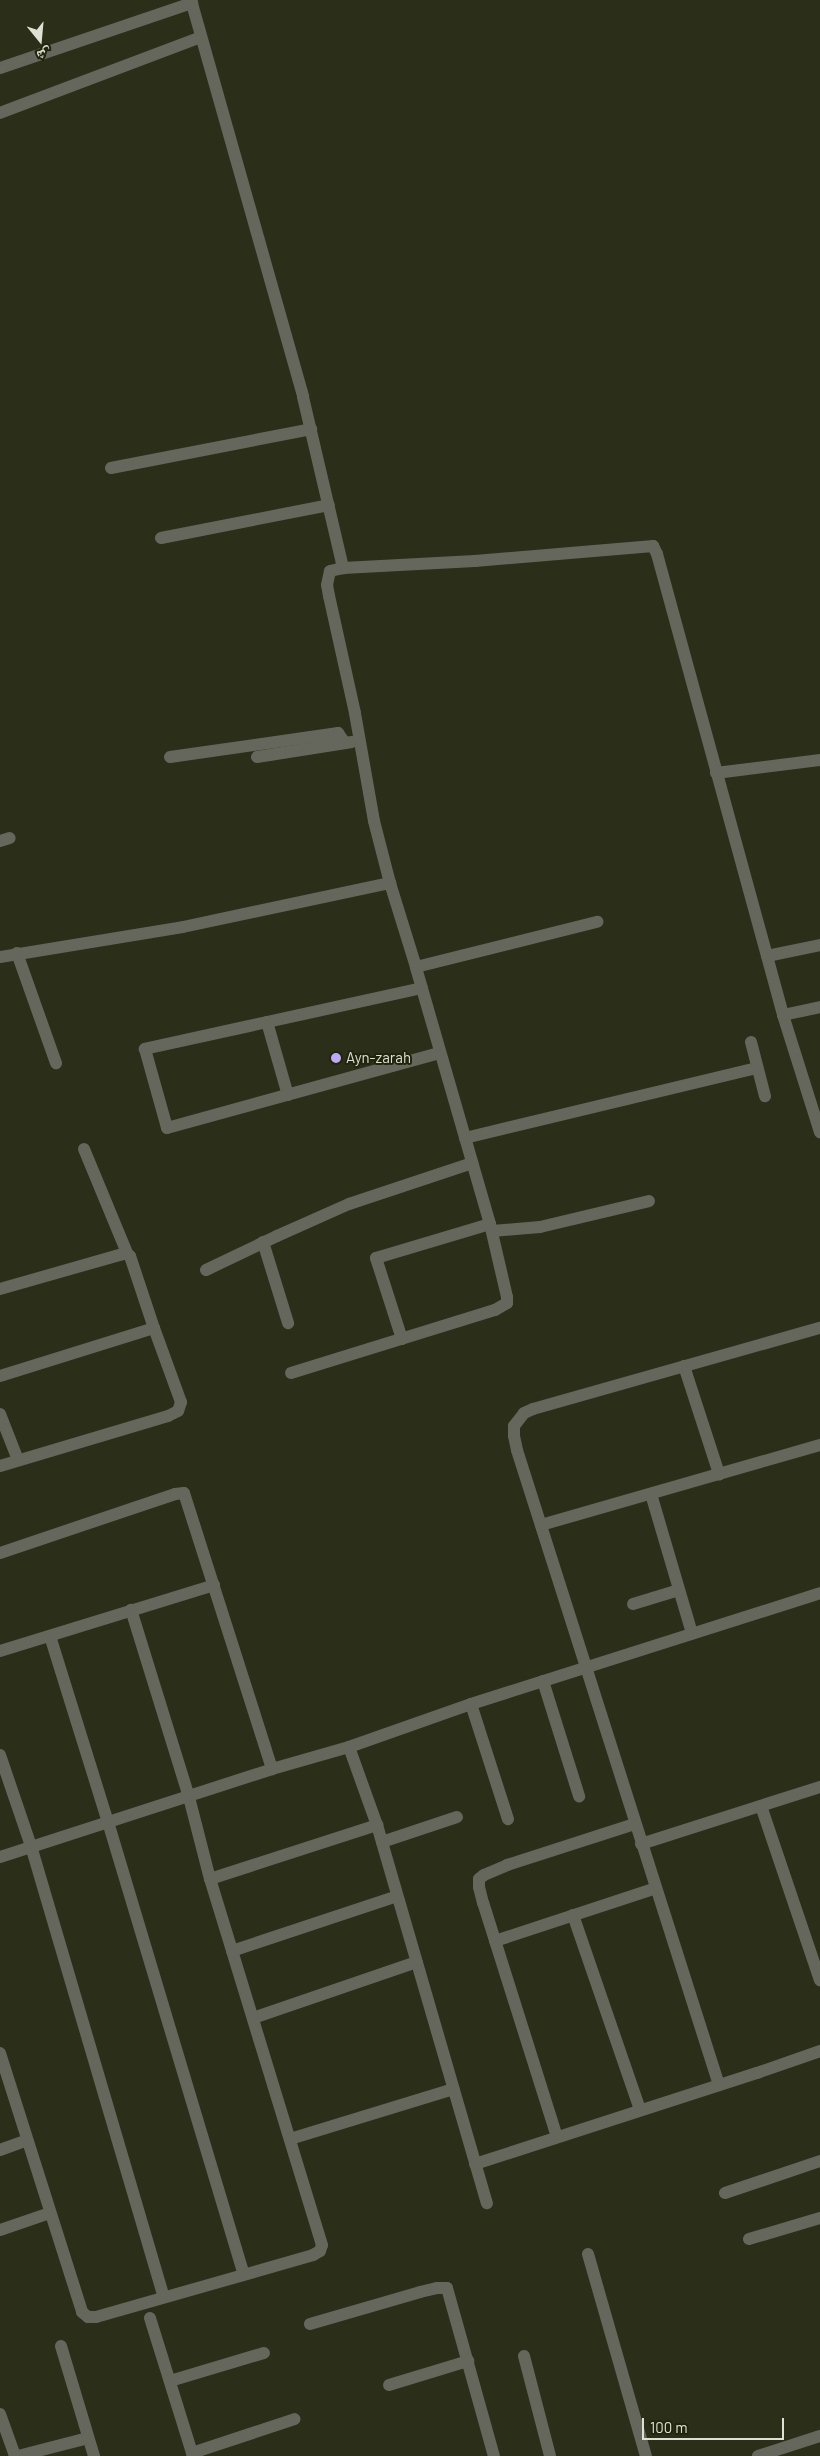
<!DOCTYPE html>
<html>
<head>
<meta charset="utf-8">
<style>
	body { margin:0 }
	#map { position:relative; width:820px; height:2456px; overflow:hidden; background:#2b2e18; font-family:Barlow,"Noto Naskh Arabic",sans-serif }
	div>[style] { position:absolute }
	.minor>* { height:12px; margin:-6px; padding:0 6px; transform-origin:6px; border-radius:6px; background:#65675c }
	.dots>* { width:14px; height:14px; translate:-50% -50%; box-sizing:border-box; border:2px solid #21250e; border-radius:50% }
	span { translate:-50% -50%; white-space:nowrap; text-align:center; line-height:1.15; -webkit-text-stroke:4px #21250e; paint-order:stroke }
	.poi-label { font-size:15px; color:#dde0d2 }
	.left { translate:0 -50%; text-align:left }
	.north { position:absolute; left:15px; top:15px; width:50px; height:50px; -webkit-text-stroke:4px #21250e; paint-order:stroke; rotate:163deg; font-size:14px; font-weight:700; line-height:20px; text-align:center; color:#dde0d2 }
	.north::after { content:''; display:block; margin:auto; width:18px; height:22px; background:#dde0d2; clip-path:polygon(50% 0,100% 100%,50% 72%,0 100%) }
	.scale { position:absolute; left:642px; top:2418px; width:142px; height:22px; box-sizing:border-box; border:2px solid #dde0d2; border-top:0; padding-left:6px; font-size:15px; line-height:18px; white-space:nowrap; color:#dde0d2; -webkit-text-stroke:4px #21250e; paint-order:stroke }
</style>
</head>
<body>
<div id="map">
	<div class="minor">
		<i style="left:191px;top:0;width:412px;rotate:74.2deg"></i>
		<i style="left:303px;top:397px;width:176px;rotate:76.8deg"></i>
		<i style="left:0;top:68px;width:203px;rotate:-18.7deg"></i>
		<i style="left:0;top:113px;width:215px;rotate:-20.7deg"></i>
		<i style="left:111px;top:468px;width:204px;rotate:-11deg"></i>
		<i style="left:161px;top:538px;width:171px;rotate:-11.1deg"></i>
		<i style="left:170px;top:757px;width:170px;rotate:-8.1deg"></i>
		<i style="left:338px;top:733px;width:12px;rotate:55deg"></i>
		<i style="left:257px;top:757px;width:96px;rotate:-9deg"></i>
		<i style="left:716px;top:773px;width:105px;rotate:-7.1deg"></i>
		<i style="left:0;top:841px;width:10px;rotate:-17deg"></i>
		<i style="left:17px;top:953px;width:117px;rotate:70.5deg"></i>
		<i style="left:767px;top:956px;width:54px;rotate:-11.7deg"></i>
		<i style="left:0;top:957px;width:185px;rotate:-9.3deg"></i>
		<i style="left:183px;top:927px;width:212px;rotate:-12deg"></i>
		<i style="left:416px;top:967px;width:187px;rotate:-14deg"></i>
		<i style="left:422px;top:988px;width:284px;rotate:167.6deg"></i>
		<i style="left:145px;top:1049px;width:82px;rotate:74.4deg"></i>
		<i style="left:167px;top:1128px;width:283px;rotate:-15.4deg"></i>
		<i style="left:783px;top:1015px;width:123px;rotate:72.5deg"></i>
		<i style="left:267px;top:1022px;width:76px;rotate:74deg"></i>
		<i style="left:751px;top:1042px;width:56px;rotate:75.5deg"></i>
		<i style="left:465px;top:1138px;width:300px;rotate:-13.5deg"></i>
		<i style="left:84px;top:1149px;width:115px;rotate:67.5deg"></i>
		<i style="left:492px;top:1231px;width:48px;rotate:-4.8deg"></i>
		<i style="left:540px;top:1227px;width:112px;rotate:-13.4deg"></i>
		<i style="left:263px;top:1242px;width:85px;rotate:72.8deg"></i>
		<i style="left:206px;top:1270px;width:79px;rotate:-25.6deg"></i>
		<i style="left:277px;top:1236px;width:79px;rotate:-24deg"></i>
		<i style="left:349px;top:1204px;width:130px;rotate:-18.4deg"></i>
		<i style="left:0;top:1289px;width:131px;rotate:-15.9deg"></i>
		<i style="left:126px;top:1253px;width:5px;rotate:37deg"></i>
		<i style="left:130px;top:1256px;width:76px;rotate:71.6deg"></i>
		<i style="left:402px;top:1339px;width:85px;rotate:-107.8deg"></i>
		<i style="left:376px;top:1258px;width:119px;rotate:-16.6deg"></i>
		<i style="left:684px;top:1366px;width:114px;rotate:72deg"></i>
		<i style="left:291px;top:1373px;width:214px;rotate:-17.2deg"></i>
		<i style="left:495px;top:1310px;width:14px;rotate:-30deg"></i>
		<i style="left:507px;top:1303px;width:6px;rotate:-90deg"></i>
		<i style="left:507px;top:1297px;width:75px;rotate:-103.1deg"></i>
		<i style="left:490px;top:1224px;width:267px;rotate:-106.1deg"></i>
		<i style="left:416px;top:967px;width:88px;rotate:-107.2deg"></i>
		<i style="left:390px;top:883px;width:64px;rotate:-104.5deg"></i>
		<i style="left:374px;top:821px;width:110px;rotate:-100deg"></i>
		<i style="left:355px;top:713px;width:120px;rotate:-102.5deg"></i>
		<i style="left:329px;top:596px;width:11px;rotate:-100deg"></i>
		<i style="left:327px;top:585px;width:14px;rotate:-78deg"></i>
		<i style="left:330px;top:571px;width:13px;rotate:-13deg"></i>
		<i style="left:343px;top:568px;width:132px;rotate:-3deg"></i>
		<i style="left:475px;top:561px;width:179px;rotate:-4.8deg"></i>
		<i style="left:653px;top:546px;width:9px;rotate:63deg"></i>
		<i style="left:657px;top:554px;width:478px;rotate:74.7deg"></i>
		<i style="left:783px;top:1015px;width:38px;rotate:-12deg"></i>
		<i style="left:0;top:1376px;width:161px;rotate:-17.3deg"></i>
		<i style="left:154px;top:1328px;width:79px;rotate:70deg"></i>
		<i style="left:181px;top:1402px;width:9px;rotate:108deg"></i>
		<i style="left:178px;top:1411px;width:11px;rotate:153deg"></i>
		<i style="left:168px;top:1416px;width:175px;rotate:163.4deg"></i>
		<i style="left:0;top:1414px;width:49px;rotate:68.6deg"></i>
		<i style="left:651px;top:1494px;width:145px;rotate:73.6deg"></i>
		<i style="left:541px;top:1525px;width:290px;rotate:-16deg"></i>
		<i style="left:0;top:1553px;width:185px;rotate:-18.6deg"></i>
		<i style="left:175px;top:1494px;width:9px;rotate:-6deg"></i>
		<i style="left:184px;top:1493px;width:290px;rotate:72.3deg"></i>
		<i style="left:633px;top:1604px;width:48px;rotate:-16.9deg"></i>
		<i style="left:50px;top:1636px;width:195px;rotate:72.7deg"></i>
		<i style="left:108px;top:1822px;width:472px;rotate:73.3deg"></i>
		<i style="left:0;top:1651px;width:224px;rotate:-17.1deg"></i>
		<i style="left:543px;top:1681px;width:121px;rotate:72.6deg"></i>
		<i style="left:471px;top:1704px;width:121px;rotate:72.2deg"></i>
		<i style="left:349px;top:1747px;width:83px;rotate:70.3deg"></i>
		<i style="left:377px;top:1825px;width:394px;rotate:73.8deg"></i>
		<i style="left:0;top:1755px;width:96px;rotate:71.2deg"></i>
		<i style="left:31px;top:1846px;width:470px;rotate:73.6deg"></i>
		<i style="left:761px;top:1806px;width:184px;rotate:71.3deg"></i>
		<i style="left:382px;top:1842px;width:79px;rotate:-18.4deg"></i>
		<i style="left:641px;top:1844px;width:188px;rotate:-17.7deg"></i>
		<i style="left:0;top:1857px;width:286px;rotate:-17.9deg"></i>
		<i style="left:272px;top:1769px;width:80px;rotate:-15.9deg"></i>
		<i style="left:349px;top:1747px;width:129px;rotate:-19.4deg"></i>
		<i style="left:471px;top:1704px;width:366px;rotate:-17.6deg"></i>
		<i style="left:210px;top:1879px;width:176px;rotate:-17.9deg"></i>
		<i style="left:573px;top:1915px;width:206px;rotate:71deg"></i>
		<i style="left:495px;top:1941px;width:169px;rotate:-18.2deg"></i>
		<i style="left:232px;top:1951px;width:174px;rotate:-18.4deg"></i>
		<i style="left:253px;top:2018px;width:173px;rotate:-18.9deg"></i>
		<i style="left:0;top:2053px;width:272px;rotate:72.4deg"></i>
		<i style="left:82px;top:2312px;width:8px;rotate:40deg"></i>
		<i style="left:88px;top:2317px;width:8px"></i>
		<i style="left:96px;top:2317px;width:226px;rotate:-15.9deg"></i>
		<i style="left:313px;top:2255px;width:8px;rotate:-30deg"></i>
		<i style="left:320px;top:2251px;width:6px;rotate:-72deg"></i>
		<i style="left:322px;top:2245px;width:383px;rotate:-107deg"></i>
		<i style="left:210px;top:1879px;width:85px;rotate:-104.4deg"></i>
		<i style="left:189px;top:1797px;width:196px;rotate:-107.2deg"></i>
		<i style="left:719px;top:2085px;width:666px;rotate:-107.65deg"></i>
		<i style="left:517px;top:1450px;width:14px;rotate:-102deg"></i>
		<i style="left:514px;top:1436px;width:10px;rotate:-90deg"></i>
		<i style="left:514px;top:1426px;width:16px;rotate:-52deg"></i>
		<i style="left:524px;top:1413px;width:10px;rotate:-24deg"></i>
		<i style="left:533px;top:1409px;width:298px;rotate:-15.8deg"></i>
		<i style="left:557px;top:2137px;width:245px;rotate:-107.5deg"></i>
		<i style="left:483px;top:1903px;width:16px;rotate:-104deg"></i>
		<i style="left:479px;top:1887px;width:8px;rotate:-90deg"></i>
		<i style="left:479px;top:1879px;width:6px;rotate:-39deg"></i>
		<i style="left:484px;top:1875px;width:25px;rotate:-23deg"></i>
		<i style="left:507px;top:1865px;width:134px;rotate:-17.8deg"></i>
		<i style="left:290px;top:2139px;width:171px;rotate:-17deg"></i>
		<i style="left:0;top:2150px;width:29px;rotate:-20deg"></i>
		<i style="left:475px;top:2164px;width:296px;rotate:-17.9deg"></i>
		<i style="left:757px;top:2073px;width:67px;rotate:-19.2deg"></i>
		<i style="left:725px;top:2193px;width:100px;rotate:-18.6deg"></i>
		<i style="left:0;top:2230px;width:53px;rotate:-18.8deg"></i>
		<i style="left:749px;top:2239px;width:74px;rotate:-16.5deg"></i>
		<i style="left:588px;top:2254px;width:210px;rotate:74deg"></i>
		<i style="left:150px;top:2318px;width:145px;rotate:72.7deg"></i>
		<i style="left:310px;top:2324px;width:115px;rotate:-16.2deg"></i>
		<i style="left:420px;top:2292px;width:17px;rotate:-13deg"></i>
		<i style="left:437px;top:2288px;width:10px"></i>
		<i style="left:447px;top:2288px;width:174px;rotate:74.4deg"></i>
		<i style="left:61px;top:2346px;width:115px;rotate:73.3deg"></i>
		<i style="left:524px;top:2356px;width:103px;rotate:75.4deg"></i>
		<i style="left:170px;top:2381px;width:98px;rotate:-16.6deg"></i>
		<i style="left:389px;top:2385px;width:83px;rotate:-16.9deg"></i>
		<i style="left:0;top:2414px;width:45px;rotate:70.3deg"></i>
		<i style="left:192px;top:2453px;width:108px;rotate:-18.3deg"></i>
		<i style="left:18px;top:2456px;width:72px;rotate:-14.4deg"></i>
		<i style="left:758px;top:2456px;width:65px;rotate:-17.9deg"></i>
	</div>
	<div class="dots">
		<i style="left:336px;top:1058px;background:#bda9f5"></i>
	</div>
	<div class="poi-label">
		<span class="left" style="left:346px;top:1058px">Ayn-zarah</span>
	</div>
	<div class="north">ش</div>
	<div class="scale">100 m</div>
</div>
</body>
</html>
